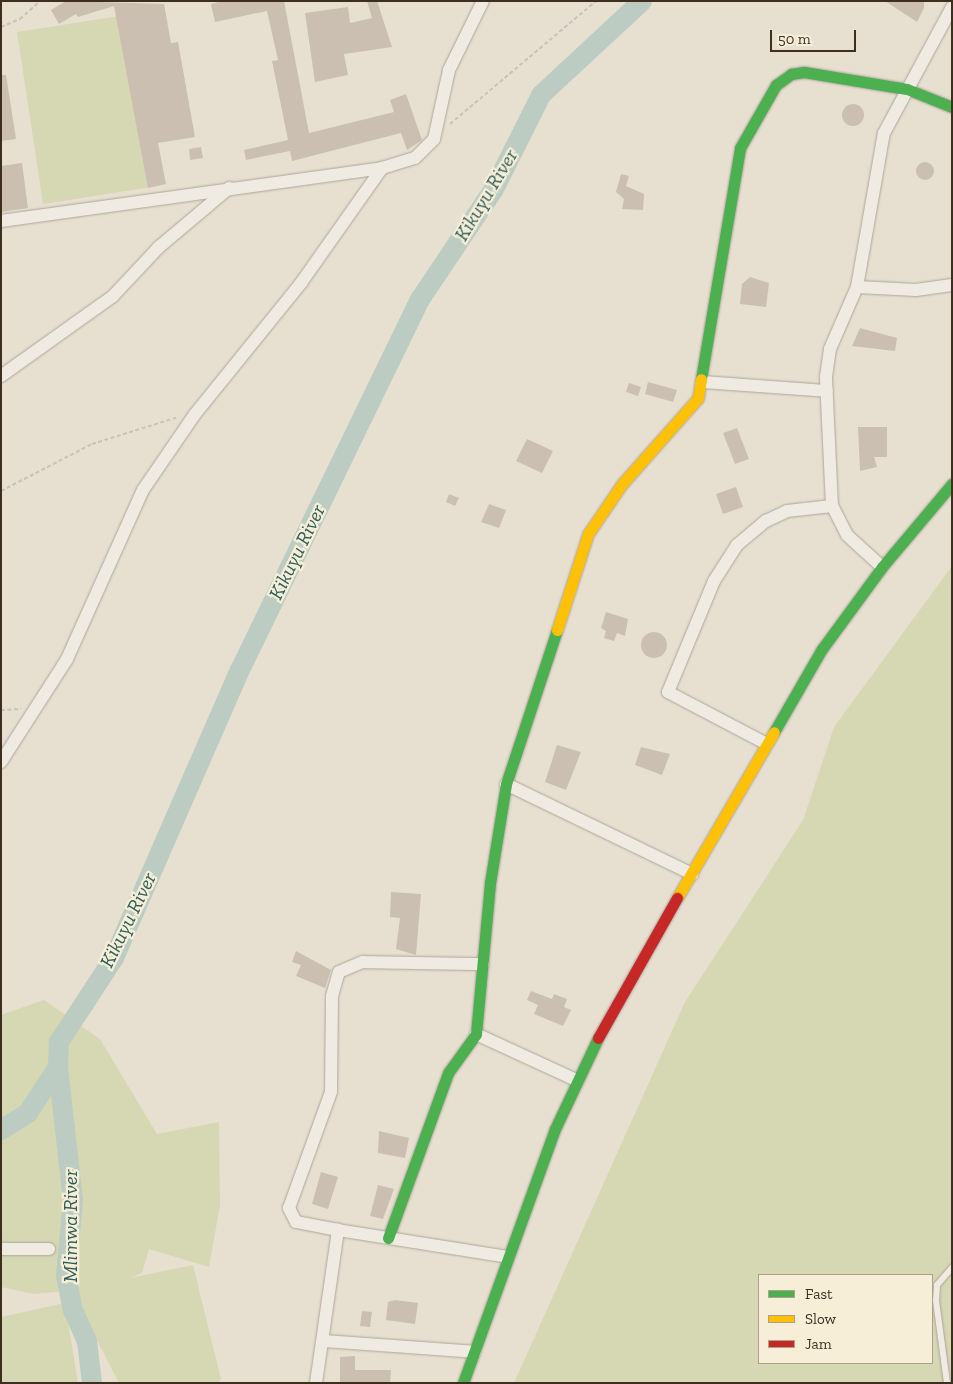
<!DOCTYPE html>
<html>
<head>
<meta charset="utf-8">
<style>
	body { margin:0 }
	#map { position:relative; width:953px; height:1384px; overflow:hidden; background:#e7e0d1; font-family:"Zilla Slab",serif }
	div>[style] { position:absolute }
	.green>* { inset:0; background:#d6d7b3 }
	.river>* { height:20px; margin:-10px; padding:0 10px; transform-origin:10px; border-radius:10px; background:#bcccc2 }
	.building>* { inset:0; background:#cbbfb2 }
	.round { border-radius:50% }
	.path>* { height:2px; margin-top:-1px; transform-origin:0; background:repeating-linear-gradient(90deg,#c8c2b9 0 4px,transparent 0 6.5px) }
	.roads { filter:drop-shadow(0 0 1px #ada599) drop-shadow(0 0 1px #ada599) }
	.lane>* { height:6px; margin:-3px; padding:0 3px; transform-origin:3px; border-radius:3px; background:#efebe3 }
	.street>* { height:12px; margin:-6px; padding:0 6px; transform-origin:6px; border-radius:6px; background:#efebe3 }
	.fast>* { height:11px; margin:-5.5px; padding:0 5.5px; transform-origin:5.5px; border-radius:5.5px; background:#4caf50 }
	.slow>* { height:11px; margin:-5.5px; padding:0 5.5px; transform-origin:5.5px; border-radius:5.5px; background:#ffc107 }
	.jam>* { height:11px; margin:-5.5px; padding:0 5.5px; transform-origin:5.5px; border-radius:5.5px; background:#c62828 }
	span { translate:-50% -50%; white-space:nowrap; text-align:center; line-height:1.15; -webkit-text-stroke:4.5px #f7eed8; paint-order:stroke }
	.water-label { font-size:20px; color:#2f5d5a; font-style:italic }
	.frame { position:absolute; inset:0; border:2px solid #3d2e20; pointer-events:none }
	.legend { position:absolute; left:758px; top:1274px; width:175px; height:90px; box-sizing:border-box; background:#f7eed8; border:1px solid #ada18e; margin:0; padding:6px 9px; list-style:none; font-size:15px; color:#3d2e20 }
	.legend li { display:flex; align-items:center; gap:10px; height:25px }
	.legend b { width:25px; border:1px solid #ada18e }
	.scale { position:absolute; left:770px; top:30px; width:86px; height:22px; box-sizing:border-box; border:2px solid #3d2e20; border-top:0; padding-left:6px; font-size:15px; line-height:18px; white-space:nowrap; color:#3d2e20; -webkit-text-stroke:4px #f7eed8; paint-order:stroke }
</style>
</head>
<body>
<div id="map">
	<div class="green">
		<i style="clip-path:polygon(126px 15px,152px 187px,43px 204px,17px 32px)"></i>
		<i style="clip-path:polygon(evenodd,952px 566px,952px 1383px,514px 1383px,685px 1002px,803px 820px,834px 727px,952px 566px,759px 1275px,932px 1275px,932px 1363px,759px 1363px,759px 1275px)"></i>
		<i style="clip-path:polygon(44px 1000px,100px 1039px,157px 1134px,219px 1122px,220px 1205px,209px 1267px,149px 1249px,142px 1273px,130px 1278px,193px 1265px,221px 1379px,218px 1383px,119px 1383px,86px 1319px,78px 1290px,34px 1294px,1px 1287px,1px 1015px)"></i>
		<i style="clip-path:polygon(65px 1303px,78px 1383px,1px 1383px,1px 1317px)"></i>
	</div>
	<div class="river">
		<i style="left:58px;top:1067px;width:135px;rotate:83.6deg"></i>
		<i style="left:73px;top:1201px;width:74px;rotate:95.4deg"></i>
		<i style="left:66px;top:1275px;width:36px;rotate:79deg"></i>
		<i style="left:73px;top:1310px;width:34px;rotate:66deg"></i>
		<i style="left:87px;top:1341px;width:42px;rotate:83.2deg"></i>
		<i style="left:1px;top:1130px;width:32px;rotate:-32deg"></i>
		<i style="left:28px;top:1113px;width:55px;rotate:-56.9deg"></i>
		<i style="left:58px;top:1067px;width:25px;rotate:-88deg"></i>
		<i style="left:59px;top:1042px;width:100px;rotate:-56.8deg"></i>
		<i style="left:114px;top:958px;width:314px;rotate:-66.4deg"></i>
		<i style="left:240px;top:670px;width:414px;rotate:-64.1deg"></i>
		<i style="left:421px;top:298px;width:131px;rotate:-56.2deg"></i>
		<i style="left:494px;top:189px;width:105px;rotate:-63.4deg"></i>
		<i style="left:541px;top:95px;width:138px;rotate:-42.9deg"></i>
	</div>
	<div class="building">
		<i style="clip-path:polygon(66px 1px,164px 4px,171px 43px,178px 42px,195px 137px,158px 143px,166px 184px,148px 188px,114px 6px,78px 17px,76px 14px,59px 24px,51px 10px)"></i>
		<i style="clip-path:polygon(222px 1px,284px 1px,309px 133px,394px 112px,390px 100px,406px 94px,422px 140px,407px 150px,401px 133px,292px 161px,290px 151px,246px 160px,244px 150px,288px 140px,272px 61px,278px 60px,267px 11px,215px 22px,211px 4px)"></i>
		<i style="clip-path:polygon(367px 1px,377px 1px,392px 47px,344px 54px,348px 75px,315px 82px,305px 13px,348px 7px,350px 23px,372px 18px)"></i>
		<i style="clip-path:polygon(885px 1px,924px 1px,924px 8px,917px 22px)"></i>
		<i style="clip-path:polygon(1px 75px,6px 75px,16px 139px,1px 141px)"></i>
		<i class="round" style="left:842px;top:104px;width:22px;height:22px"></i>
		<i style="clip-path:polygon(201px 147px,203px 158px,190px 160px,189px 149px)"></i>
		<i class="round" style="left:916px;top:162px;width:18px;height:18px"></i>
		<i style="clip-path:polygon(22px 163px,28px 208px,1px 212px,1px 166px)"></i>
		<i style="clip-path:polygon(621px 174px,629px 176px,626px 186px,644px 194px,643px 210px,622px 209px,624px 199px,616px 192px)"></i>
		<i style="clip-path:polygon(750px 277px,769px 283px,766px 307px,740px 304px,742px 284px)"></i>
		<i style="clip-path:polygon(860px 328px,897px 338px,895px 351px,852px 346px)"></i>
		<i style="clip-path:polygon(648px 382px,677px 390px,673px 402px,645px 394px)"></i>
		<i style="clip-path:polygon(629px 383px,641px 387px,638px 396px,626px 392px)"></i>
		<i style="clip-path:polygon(858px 427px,887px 427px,887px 457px,874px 457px,877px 467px,860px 471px)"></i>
		<i style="clip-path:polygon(737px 428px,749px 459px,735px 464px,723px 433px)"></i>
		<i style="clip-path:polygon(527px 439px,553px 451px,542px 473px,516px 461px)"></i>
		<i style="clip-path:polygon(736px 487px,743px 507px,723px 514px,716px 494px)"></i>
		<i style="clip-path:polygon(449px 494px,459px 498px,455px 506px,446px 502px)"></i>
		<i style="clip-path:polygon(489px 504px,506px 510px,499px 528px,481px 522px)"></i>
		<i style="clip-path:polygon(606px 612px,628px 619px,625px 636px,617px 633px,614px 641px,604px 638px,606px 631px,601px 628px)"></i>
		<i class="round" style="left:641px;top:632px;width:26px;height:26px"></i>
		<i style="clip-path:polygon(557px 745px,581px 752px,566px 790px,545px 782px)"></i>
		<i style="clip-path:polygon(641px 747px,670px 754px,662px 775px,635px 765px)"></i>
		<i style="clip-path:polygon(391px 892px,421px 894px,416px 955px,396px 949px,400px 918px,390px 917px)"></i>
		<i style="clip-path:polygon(296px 951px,331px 970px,325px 988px,296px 976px,301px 965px,292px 962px)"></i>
		<i style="clip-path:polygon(531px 991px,552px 999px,554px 994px,567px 999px,564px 1007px,571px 1010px,563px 1026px,534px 1014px,538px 1005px,527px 1000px)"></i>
		<i style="clip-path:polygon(379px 1131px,409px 1138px,405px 1158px,378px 1153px)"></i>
		<i style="clip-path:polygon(321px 1172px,338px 1177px,328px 1209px,312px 1204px)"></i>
		<i style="clip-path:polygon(378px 1185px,394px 1189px,383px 1219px,370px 1216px)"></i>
		<i style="clip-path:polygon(395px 1300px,418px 1303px,415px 1324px,386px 1320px,388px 1302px)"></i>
		<i style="clip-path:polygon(362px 1311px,372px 1312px,370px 1327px,360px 1326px)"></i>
		<i style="clip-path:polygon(355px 1356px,355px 1370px,391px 1370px,390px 1383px,340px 1383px,340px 1357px)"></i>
	</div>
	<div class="path">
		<i style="left:1px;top:27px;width:21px;rotate:-23deg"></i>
		<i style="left:20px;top:19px;width:27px;rotate:-42deg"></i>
		<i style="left:450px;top:124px;width:191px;rotate:-40.1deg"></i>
		<i style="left:1px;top:491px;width:102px;rotate:-27.3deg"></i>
		<i style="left:92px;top:444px;width:90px;rotate:-17.4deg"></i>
		<i style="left:1px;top:710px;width:20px;rotate:-3deg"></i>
	</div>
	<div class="roads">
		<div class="lane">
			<i style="left:947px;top:1383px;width:83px;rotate:-97.6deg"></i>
			<i style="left:936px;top:1301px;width:16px;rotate:-86deg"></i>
			<i style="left:937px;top:1285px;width:23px;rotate:-49deg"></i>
		</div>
		<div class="street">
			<i style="left:1px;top:221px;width:385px;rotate:-7.9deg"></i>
			<i style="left:382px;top:168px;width:34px;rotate:-17deg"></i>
			<i style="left:415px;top:158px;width:27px;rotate:-45deg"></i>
			<i style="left:434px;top:139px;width:71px;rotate:-77.7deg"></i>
			<i style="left:449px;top:70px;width:77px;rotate:-63.8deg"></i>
			<i style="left:857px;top:287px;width:59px;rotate:2.9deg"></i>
			<i style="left:916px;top:290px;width:36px;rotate:-8deg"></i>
			<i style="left:1px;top:376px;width:138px;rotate:-35.5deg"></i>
			<i style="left:113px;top:296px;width:67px;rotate:-46.8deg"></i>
			<i style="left:159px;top:247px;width:92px;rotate:-40.1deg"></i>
			<i style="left:702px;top:382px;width:125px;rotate:4.1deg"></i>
			<i style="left:882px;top:567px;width:47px;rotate:-137.6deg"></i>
			<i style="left:847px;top:535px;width:33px;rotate:-117deg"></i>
			<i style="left:832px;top:506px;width:129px;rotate:-92.7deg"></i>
			<i style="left:826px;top:377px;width:28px;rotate:-82deg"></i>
			<i style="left:830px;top:349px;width:68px;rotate:-66.5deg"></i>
			<i style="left:857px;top:287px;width:156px;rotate:-80.1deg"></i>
			<i style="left:884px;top:133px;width:143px;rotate:-61.6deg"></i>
			<i style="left:767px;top:744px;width:112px;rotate:-152.3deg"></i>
			<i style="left:668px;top:692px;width:120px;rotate:-67.5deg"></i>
			<i style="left:714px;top:581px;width:43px;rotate:-57.4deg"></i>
			<i style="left:737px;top:545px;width:38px;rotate:-40deg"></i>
			<i style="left:766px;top:521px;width:23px;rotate:-25deg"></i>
			<i style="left:787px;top:511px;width:45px;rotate:-6.3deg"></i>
			<i style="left:1px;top:762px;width:122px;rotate:-57.3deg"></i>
			<i style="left:67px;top:659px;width:185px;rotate:-65.8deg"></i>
			<i style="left:143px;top:490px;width:92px;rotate:-55.6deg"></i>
			<i style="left:195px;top:414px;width:169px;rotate:-51deg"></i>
			<i style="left:301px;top:283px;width:141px;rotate:-54.8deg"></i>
			<i style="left:506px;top:784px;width:207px;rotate:25.8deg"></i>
			<i style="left:476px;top:1034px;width:112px;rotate:24.7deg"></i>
			<i style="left:338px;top:1230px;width:43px;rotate:-169.2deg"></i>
			<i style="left:296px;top:1222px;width:16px;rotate:-117deg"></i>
			<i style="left:289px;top:1208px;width:123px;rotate:-70.1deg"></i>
			<i style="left:331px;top:1092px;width:96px;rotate:-89.4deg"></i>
			<i style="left:332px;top:996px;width:25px;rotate:-74deg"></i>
			<i style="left:339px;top:972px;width:26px;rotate:-23deg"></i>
			<i style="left:363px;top:962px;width:120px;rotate:1deg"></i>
			<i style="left:1px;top:1249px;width:48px"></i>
			<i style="left:323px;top:1341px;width:152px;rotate:4.1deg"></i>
			<i style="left:316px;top:1383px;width:155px;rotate:-81.8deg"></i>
			<i style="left:338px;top:1230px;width:172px;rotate:9deg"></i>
		</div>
		<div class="fast">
			<i style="left:701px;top:379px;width:234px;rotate:-80.4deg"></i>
			<i style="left:740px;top:148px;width:73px;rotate:-60.3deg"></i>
			<i style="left:776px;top:85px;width:19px;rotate:-36deg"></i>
			<i style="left:791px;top:74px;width:13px;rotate:-9deg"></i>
			<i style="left:804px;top:72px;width:104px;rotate:9.4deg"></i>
			<i style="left:907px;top:89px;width:48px;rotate:21.8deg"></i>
			<i style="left:774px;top:732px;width:96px;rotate:-60deg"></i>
			<i style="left:822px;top:649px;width:102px;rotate:-53.8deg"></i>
			<i style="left:882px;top:567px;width:109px;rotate:-49.9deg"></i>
			<i style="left:388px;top:1238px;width:176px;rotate:-70deg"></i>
			<i style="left:448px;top:1073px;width:48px;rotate:-54.3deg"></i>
			<i style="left:476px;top:1034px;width:152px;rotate:-84.7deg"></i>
			<i style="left:490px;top:883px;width:100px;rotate:-80.8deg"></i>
			<i style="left:506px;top:784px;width:162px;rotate:-71.7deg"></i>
			<i style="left:463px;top:1383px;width:270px;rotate:-70.1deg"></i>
			<i style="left:555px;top:1129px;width:101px;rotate:-64.7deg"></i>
		</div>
		<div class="slow">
			<i style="left:557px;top:630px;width:101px;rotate:-72.1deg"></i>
			<i style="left:588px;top:534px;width:60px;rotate:-55.8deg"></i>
			<i style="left:622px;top:484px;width:115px;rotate:-48.5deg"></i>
			<i style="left:698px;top:398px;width:19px;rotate:-81deg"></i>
			<i style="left:677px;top:898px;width:192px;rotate:-59.7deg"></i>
		</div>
		<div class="jam">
			<i style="left:598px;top:1038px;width:161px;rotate:-60.6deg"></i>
		</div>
	</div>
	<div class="water-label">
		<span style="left:486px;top:195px;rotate:-59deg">Kikuyu River</span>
		<span style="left:297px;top:552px;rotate:-64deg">Kikuyu River</span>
		<span style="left:128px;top:920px;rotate:-64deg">Kikuyu River</span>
		<span style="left:70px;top:1226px;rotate:-90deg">Mlimwa River</span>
	</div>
	<div class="frame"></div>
	<ul class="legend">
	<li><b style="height:6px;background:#4caf50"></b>Fast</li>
	<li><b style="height:6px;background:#ffc107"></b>Slow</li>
	<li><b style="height:6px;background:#c62828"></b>Jam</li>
	</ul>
	<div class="scale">50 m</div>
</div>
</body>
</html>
